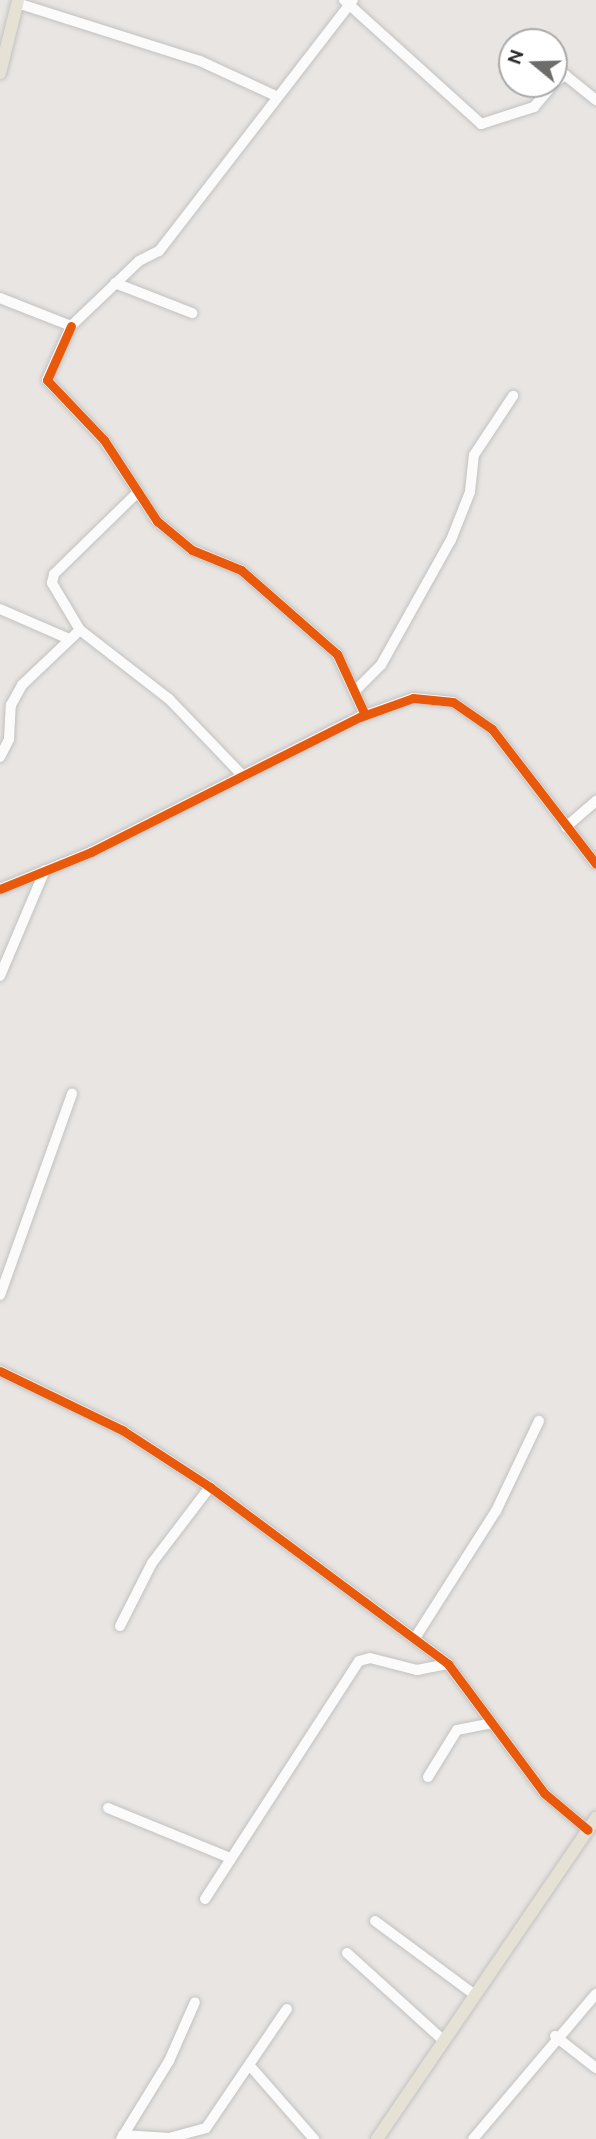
<!DOCTYPE html>
<html>
<head>
<meta charset="utf-8">
<style>
	body { margin:0 }
	#map { position:relative; width:596px; height:2139px; overflow:hidden; background:#e8e5e2; font-family:Ubuntu,sans-serif }
	div>[style] { position:absolute }
	.roads { filter:drop-shadow(0 0 2px #c2c2c2) drop-shadow(0 0 2px #c2c2c2) }
	.minor>* { height:10px; margin:-5px; padding:0 5px; transform-origin:5px; border-radius:5px; background:#fcfbfb }
	.major>* { height:12px; margin:-6px; padding:0 6px; transform-origin:6px; border-radius:6px; background:#e6e1d5 }
	.cycleway>* { height:9px; margin:-4.5px; padding:0 4.5px; transform-origin:4.5px; border-radius:4.5px; background:#e8590c }
	span { translate:-50% -50%; white-space:nowrap; text-align:center; line-height:1.15; -webkit-text-stroke:5px #fff; paint-order:stroke }
	.north { position:absolute; left:498px; top:28px; width:70px; height:70px; box-sizing:border-box; background:#fff; border:2px solid #aaa; border-radius:50%; rotate:289deg; font-size:19px; font-weight:700; line-height:28px; text-align:center; color:#2b2b2b }
	.north::after { content:''; display:block; margin:auto; width:24px; height:32px; background:#6d6c6b; clip-path:polygon(50% 0,100% 100%,50% 72%,0 100%) }
</style>
</head>
<body>
<div id="map">
	<div class="roads">
		<div class="minor">
			<i style="left:344px;top:0;width:185px;rotate:42.1deg"></i>
			<i style="left:481px;top:124px;width:56px;rotate:-17.8deg"></i>
			<i style="left:534px;top:107px;width:30px;rotate:-50deg"></i>
			<i style="left:17px;top:3px;width:192px;rotate:17.6deg"></i>
			<i style="left:200px;top:61px;width:84px;rotate:24.7deg"></i>
			<i style="left:554px;top:83px;width:14px;rotate:-36deg"></i>
			<i style="left:565px;top:75px;width:40px;rotate:39deg"></i>
			<i style="left:115px;top:283px;width:83px;rotate:21.3deg"></i>
			<i style="left:0;top:298px;width:76px;rotate:21.5deg"></i>
			<i style="left:71px;top:326px;width:94px;rotate:-43.7deg"></i>
			<i style="left:139px;top:261px;width:22px;rotate:-27deg"></i>
			<i style="left:159px;top:251px;width:317px;rotate:-52.3deg"></i>
			<i style="left:71px;top:326px;width:59px;rotate:114deg"></i>
			<i style="left:47px;top:380px;width:83px;rotate:46.5deg"></i>
			<i style="left:104px;top:440px;width:97px;rotate:56.8deg"></i>
			<i style="left:157px;top:521px;width:45px;rotate:39.6deg"></i>
			<i style="left:192px;top:550px;width:53px;rotate:22.2deg"></i>
			<i style="left:241px;top:570px;width:128px;rotate:41.2deg"></i>
			<i style="left:337px;top:654px;width:67px;rotate:65.3deg"></i>
			<i style="left:0;top:609px;width:75px;rotate:23.5deg"></i>
			<i style="left:80px;top:630px;width:113px;rotate:37.8deg"></i>
			<i style="left:169px;top:699px;width:107px;rotate:46.1deg"></i>
			<i style="left:355px;top:691px;width:37px;rotate:-45deg"></i>
			<i style="left:381px;top:665px;width:143px;rotate:-60.8deg"></i>
			<i style="left:451px;top:540px;width:52px;rotate:-68.4deg"></i>
			<i style="left:470px;top:492px;width:37px;rotate:-84deg"></i>
			<i style="left:474px;top:455px;width:71px;rotate:-56.5deg"></i>
			<i style="left:0;top:757px;width:20px;rotate:-63deg"></i>
			<i style="left:9px;top:739px;width:34px;rotate:-87deg"></i>
			<i style="left:11px;top:705px;width:23px;rotate:-61deg"></i>
			<i style="left:22px;top:685px;width:80px;rotate:-43.5deg"></i>
			<i style="left:80px;top:630px;width:55px;rotate:-120.8deg"></i>
			<i style="left:52px;top:583px;width:9px;rotate:-77deg"></i>
			<i style="left:54px;top:574px;width:116px;rotate:-44.3deg"></i>
			<i style="left:566px;top:827px;width:40px;rotate:-41deg"></i>
			<i style="left:0;top:889px;width:98px;rotate:-22.1deg"></i>
			<i style="left:91px;top:852px;width:301px;rotate:-26.7deg"></i>
			<i style="left:360px;top:717px;width:56px;rotate:-19.7deg"></i>
			<i style="left:413px;top:698px;width:40px;rotate:5.7deg"></i>
			<i style="left:453px;top:702px;width:47px;rotate:34.7deg"></i>
			<i style="left:492px;top:729px;width:170px;rotate:52.4deg"></i>
			<i style="left:0;top:976px;width:115px;rotate:-67deg"></i>
			<i style="left:0;top:1295px;width:214px;rotate:-70.3deg"></i>
			<i style="left:0;top:1371px;width:136px;rotate:25.8deg"></i>
			<i style="left:122px;top:1430px;width:105px;rotate:32.9deg"></i>
			<i style="left:210px;top:1487px;width:297px;rotate:36.6deg"></i>
			<i style="left:448px;top:1664px;width:161px;rotate:53.3deg"></i>
			<i style="left:544px;top:1793px;width:57px;rotate:40.1deg"></i>
			<i style="left:120px;top:1626px;width:71px;rotate:-63.1deg"></i>
			<i style="left:152px;top:1563px;width:96px;rotate:-52.7deg"></i>
			<i style="left:415px;top:1638px;width:151px;rotate:-57.5deg"></i>
			<i style="left:496px;top:1511px;width:100px;rotate:-64.5deg"></i>
			<i style="left:428px;top:1777px;width:55px;rotate:-58.3deg"></i>
			<i style="left:457px;top:1730px;width:33px;rotate:-11deg"></i>
			<i style="left:108px;top:1808px;width:132px;rotate:22.3deg"></i>
			<i style="left:205px;top:1899px;width:283px;rotate:-57.1deg"></i>
			<i style="left:359px;top:1661px;width:11px;rotate:-15deg"></i>
			<i style="left:370px;top:1658px;width:49px;rotate:14.3deg"></i>
			<i style="left:417px;top:1670px;width:32px;rotate:-11deg"></i>
			<i style="left:375px;top:1921px;width:124px;rotate:36.5deg"></i>
			<i style="left:347px;top:1953px;width:131px;rotate:42.2deg"></i>
			<i style="left:555px;top:2036px;width:52px;rotate:38deg"></i>
			<i style="left:251px;top:2067px;width:96px;rotate:48.8deg"></i>
			<i style="left:123px;top:2135px;width:46px;rotate:3.7deg"></i>
			<i style="left:169px;top:2138px;width:38px;rotate:-15deg"></i>
			<i style="left:206px;top:2128px;width:144px;rotate:-55.8deg"></i>
			<i style="left:121px;top:2139px;width:92px;rotate:-58.4deg"></i>
			<i style="left:169px;top:2061px;width:64px;rotate:-66.2deg"></i>
			<i style="left:473px;top:2139px;width:190px;rotate:-49.7deg"></i>
		</div>
		<div class="major">
			<i style="left:0;top:73px;width:75px;rotate:-76.1deg"></i>
			<i style="left:377px;top:2139px;width:389px;rotate:-55.7deg"></i>
		</div>
	</div>
	<div class="cycleway">
		<i style="left:71px;top:326px;width:59px;rotate:114deg"></i>
		<i style="left:47px;top:380px;width:83px;rotate:46.5deg"></i>
		<i style="left:104px;top:440px;width:97px;rotate:56.8deg"></i>
		<i style="left:157px;top:521px;width:45px;rotate:39.6deg"></i>
		<i style="left:192px;top:550px;width:53px;rotate:22.2deg"></i>
		<i style="left:241px;top:570px;width:128px;rotate:41.2deg"></i>
		<i style="left:337px;top:654px;width:67px;rotate:65.3deg"></i>
		<i style="left:0;top:889px;width:98px;rotate:-22.1deg"></i>
		<i style="left:91px;top:852px;width:301px;rotate:-26.7deg"></i>
		<i style="left:360px;top:717px;width:56px;rotate:-19.7deg"></i>
		<i style="left:413px;top:698px;width:40px;rotate:5.7deg"></i>
		<i style="left:453px;top:702px;width:47px;rotate:34.7deg"></i>
		<i style="left:492px;top:729px;width:170px;rotate:52.4deg"></i>
		<i style="left:0;top:1371px;width:136px;rotate:25.8deg"></i>
		<i style="left:122px;top:1430px;width:105px;rotate:32.9deg"></i>
		<i style="left:210px;top:1487px;width:297px;rotate:36.6deg"></i>
		<i style="left:448px;top:1664px;width:161px;rotate:53.3deg"></i>
		<i style="left:544px;top:1793px;width:57px;rotate:40.1deg"></i>
	</div>
	<div class="north">N</div>
</div>
</body>
</html>
